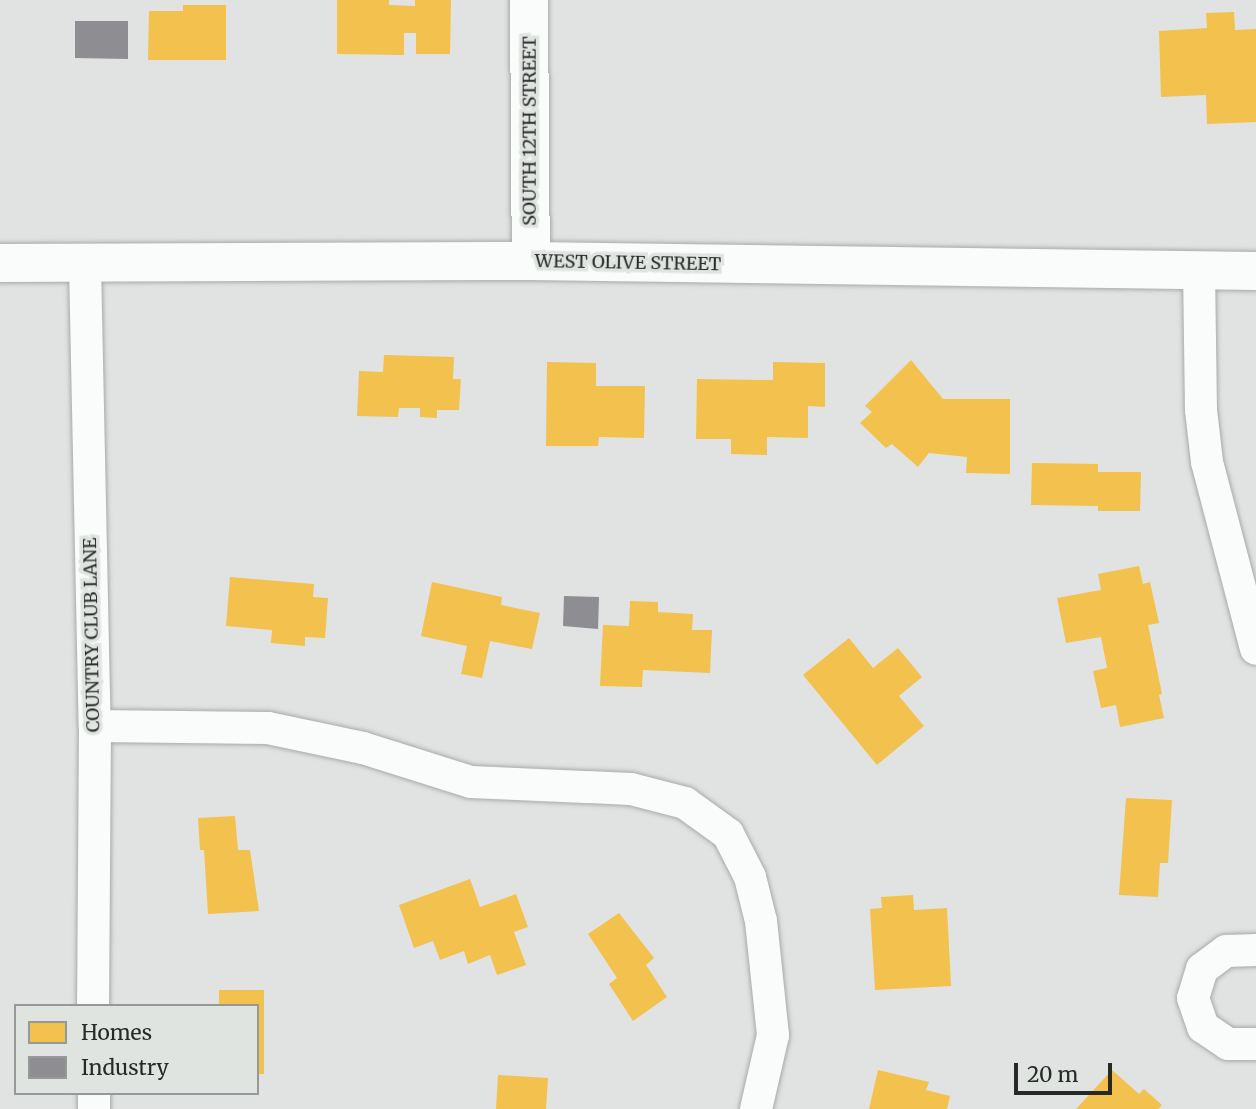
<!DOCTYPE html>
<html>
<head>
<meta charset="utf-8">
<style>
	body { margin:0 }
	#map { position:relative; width:1256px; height:1109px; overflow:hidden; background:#e1e3e2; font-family:Merriweather,serif }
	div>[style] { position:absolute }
	.homes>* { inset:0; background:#f2c14e }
	.industry>* { inset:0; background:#8d8d92 }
	.roads { filter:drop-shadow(0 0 2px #a8aaa9) drop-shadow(0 0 2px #a8aaa9) }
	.minor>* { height:32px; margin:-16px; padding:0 16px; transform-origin:16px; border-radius:16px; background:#fafbfb }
	.tertiary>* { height:38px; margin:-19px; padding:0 19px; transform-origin:19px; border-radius:19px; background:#fafbfb }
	span { translate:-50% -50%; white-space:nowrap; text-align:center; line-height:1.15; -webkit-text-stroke:7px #e0e4e1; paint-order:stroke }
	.street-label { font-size:18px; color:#272927 }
	.legend { position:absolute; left:14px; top:1004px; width:245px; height:91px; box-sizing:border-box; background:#e0e4e1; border:2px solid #969997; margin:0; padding:9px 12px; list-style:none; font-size:21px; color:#272927 }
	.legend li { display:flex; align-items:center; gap:14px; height:35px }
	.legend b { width:35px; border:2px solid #969997 }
	.scale { position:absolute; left:1014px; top:1063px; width:98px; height:32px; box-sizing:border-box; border:4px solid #272927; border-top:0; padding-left:9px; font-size:21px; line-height:24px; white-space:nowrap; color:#272927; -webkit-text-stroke:5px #e0e4e1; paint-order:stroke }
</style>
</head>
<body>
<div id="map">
	<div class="homes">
		<i style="clip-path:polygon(337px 0,389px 0,389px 5px,415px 6px,415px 0,451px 0,450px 54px,416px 54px,416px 33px,404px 33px,404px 55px,337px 54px)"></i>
		<i style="clip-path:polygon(183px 5px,226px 5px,226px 60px,148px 60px,149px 11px,183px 11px)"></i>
		<i style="clip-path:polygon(1234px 12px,1235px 30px,1256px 29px,1256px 122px,1207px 124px,1206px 95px,1161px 97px,1159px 31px,1207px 28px,1206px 13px)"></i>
		<i style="clip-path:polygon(384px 355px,454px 357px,453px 379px,461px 379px,459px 410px,437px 410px,437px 418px,420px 417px,420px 408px,399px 408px,398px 417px,357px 416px,359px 371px,383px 372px)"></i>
		<i style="clip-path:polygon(911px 360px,943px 399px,1010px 399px,1010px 474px,966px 473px,967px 457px,929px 453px,918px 467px,892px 444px,886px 448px,860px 423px,872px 412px,865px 406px)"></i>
		<i style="clip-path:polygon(547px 362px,596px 363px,596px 386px,645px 386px,644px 438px,599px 437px,598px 446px,546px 446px)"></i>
		<i style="clip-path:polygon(773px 362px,825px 363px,825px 407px,808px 406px,808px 438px,767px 437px,767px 455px,731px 454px,731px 439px,696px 439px,697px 379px,773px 380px)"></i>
		<i style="clip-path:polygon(1032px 463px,1098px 464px,1098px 472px,1141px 472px,1140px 511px,1098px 511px,1098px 506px,1031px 505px)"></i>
		<i style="clip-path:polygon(1139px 566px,1143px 584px,1150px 582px,1159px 623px,1148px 625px,1162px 694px,1159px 695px,1164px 718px,1120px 727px,1116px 705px,1101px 708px,1093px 671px,1107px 668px,1101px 637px,1066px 643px,1057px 598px,1101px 590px,1098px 574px)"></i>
		<i style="clip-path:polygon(230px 577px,314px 584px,313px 597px,328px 598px,325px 638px,305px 637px,305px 646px,271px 643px,272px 630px,226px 626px)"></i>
		<i style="clip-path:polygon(432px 582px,502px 597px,501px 605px,540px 613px,532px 649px,490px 641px,482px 678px,461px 674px,467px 646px,421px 636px)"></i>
		<i style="clip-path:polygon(630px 601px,658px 602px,658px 612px,693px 614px,692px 630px,712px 630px,710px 673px,643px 670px,642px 687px,600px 686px,603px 625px,629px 626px)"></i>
		<i style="clip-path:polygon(849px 638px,873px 668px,898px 648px,922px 677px,899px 696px,924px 726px,877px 765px,803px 675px)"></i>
		<i style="clip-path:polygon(1126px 798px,1172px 800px,1168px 863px,1160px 863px,1158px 897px,1119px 895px)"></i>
		<i style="clip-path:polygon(235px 816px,238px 850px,250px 850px,259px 911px,208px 914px,204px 850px,200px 850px,198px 818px)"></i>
		<i style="clip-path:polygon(470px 879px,480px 907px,516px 894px,528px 927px,514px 932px,526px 965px,497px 975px,490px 955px,468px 964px,464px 951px,440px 960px,433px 941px,414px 948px,399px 905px)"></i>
		<i style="clip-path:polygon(913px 895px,914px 910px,947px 908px,951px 986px,875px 990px,870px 909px,882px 908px,881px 897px)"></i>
		<i style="clip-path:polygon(619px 913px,654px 958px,646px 965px,667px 997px,633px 1021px,609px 984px,617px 978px,588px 934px)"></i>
		<i style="clip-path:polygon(219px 990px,264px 990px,264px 1074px,257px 1074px,257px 1006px,219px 1006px)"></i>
		<i style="clip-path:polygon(878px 1070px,929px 1082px,926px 1090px,950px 1096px,947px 1109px,869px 1109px)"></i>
		<i style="clip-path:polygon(1112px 1070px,1139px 1094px,1144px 1089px,1162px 1105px,1158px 1109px,1076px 1109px)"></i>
		<i style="clip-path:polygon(498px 1075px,548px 1078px,546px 1109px,496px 1109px)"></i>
	</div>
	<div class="industry">
		<i style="clip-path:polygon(75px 21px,128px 21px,128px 59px,75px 58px)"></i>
		<i style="clip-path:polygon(564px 596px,599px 597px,598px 629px,563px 626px)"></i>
	</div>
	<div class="roads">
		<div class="minor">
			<i style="left:85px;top:265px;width:461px;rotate:88.8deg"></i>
			<i style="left:95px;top:726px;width:280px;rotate:90.4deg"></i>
			<i style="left:1199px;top:269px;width:141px;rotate:89.2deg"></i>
			<i style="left:1201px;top:410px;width:52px;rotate:83.4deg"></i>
			<i style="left:1207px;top:462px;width:193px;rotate:75.3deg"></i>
			<i style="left:95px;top:726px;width:173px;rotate:0.7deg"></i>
			<i style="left:268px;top:728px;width:97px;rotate:11.9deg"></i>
			<i style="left:363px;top:748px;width:113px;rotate:17.5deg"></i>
			<i style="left:471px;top:782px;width:160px;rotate:2.5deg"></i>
			<i style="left:631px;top:789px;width:56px;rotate:14.5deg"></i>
			<i style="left:685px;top:803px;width:53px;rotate:35.8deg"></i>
			<i style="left:728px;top:834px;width:48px;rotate:62.9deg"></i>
			<i style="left:750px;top:877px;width:45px;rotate:76deg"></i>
			<i style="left:761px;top:921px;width:115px;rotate:84deg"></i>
			<i style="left:773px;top:1035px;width:76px;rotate:102.9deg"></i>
			<i style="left:1256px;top:950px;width:30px;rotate:178deg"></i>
			<i style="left:1226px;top:951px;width:30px;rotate:143deg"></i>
			<i style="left:1202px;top:969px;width:30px;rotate:107deg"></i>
			<i style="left:1193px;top:998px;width:31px;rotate:71deg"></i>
			<i style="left:1203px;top:1027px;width:30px;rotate:34deg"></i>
			<i style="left:1228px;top:1044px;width:28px"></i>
			<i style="left:94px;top:1093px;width:16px;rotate:90deg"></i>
		</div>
		<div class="tertiary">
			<i style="left:529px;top:0;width:261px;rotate:89.6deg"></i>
			<i style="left:0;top:263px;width:531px;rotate:-0.22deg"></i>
			<i style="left:531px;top:261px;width:725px;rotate:0.79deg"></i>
		</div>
	</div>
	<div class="street-label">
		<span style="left:530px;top:131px;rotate:-90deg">SOUTH 12TH STREET</span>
		<span style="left:628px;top:263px;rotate:1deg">WEST OLIVE STREET</span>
		<span style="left:92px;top:635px;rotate:-91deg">COUNTRY CLUB LANE</span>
	</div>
	<ul class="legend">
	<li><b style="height:19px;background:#f2c14e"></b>Homes</li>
	<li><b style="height:19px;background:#8d8d92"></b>Industry</li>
	</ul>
	<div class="scale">20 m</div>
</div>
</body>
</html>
